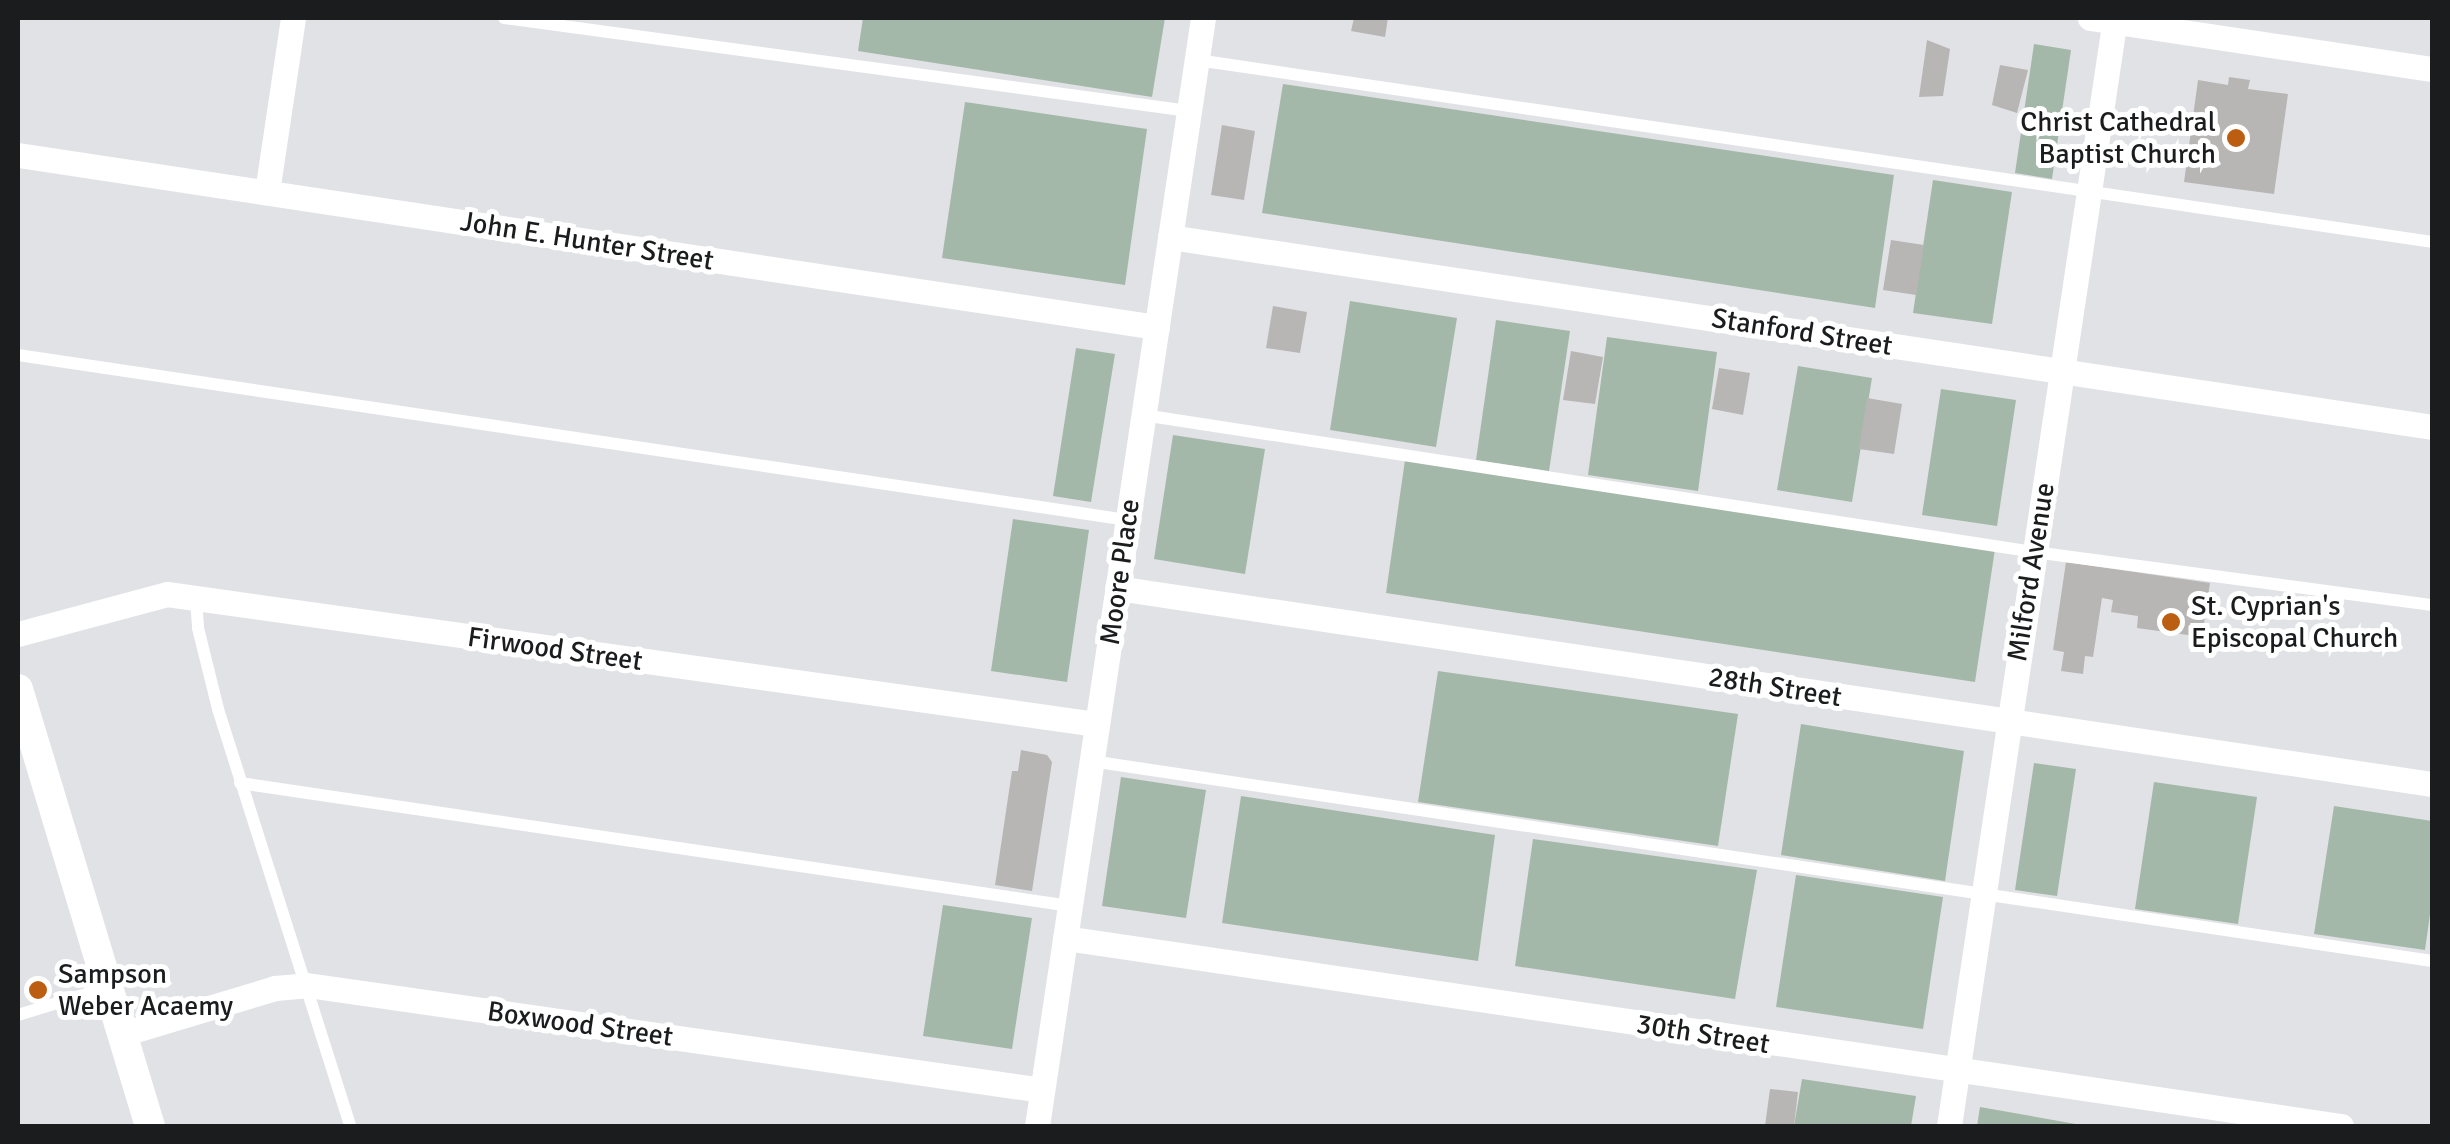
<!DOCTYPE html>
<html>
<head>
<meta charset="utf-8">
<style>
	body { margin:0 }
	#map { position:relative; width:2450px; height:1144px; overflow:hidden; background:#e1e2e5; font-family:Signika,sans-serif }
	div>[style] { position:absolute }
	.green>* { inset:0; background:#a4b8a9 }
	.building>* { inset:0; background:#b8b6b4 }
	.service>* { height:12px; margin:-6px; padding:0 6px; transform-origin:6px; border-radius:6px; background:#fff }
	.minor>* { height:25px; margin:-12.5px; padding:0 12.5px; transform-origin:12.5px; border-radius:12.5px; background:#fff }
	.tertiary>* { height:30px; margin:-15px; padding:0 15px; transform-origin:15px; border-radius:15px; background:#fff }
	.dots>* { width:28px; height:28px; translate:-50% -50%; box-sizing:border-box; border:5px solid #fff; border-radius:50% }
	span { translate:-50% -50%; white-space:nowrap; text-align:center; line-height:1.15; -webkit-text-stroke:10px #fff; paint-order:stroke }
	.poi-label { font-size:28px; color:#1b1c1d }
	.right { translate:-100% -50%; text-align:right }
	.left { translate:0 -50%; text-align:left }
	.street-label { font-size:28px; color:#1b1c1d }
	.frame { position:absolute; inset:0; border:20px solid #1b1c1d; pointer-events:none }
</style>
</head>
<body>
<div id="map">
	<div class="green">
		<i style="clip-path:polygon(863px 18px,1165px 18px,1152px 97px,858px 51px)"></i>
		<i style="clip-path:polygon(2034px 44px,2071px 50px,2052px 179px,2015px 173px)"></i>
		<i style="clip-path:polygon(1283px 84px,1894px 175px,1875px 308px,1262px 213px)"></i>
		<i style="clip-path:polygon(965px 102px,1147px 129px,1125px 285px,942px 258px)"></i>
		<i style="clip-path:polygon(1933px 180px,2012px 192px,1992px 324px,1913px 313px)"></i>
		<i style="clip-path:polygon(1350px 301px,1457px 318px,1436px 447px,1330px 430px)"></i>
		<i style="clip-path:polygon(1496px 320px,1570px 331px,1549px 471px,1476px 460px)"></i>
		<i style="clip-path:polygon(1607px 337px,1717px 352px,1698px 491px,1588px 475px)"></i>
		<i style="clip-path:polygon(1076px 348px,1115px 354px,1091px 502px,1053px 496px)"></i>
		<i style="clip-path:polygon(1798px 366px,1872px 378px,1852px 502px,1777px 490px)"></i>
		<i style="clip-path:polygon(1941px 389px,2016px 400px,1997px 526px,1922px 515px)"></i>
		<i style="clip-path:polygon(1173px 435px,1265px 449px,1245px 574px,1154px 559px)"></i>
		<i style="clip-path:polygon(1405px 460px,1995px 549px,1975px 682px,1386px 593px)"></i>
		<i style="clip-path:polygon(1013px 519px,1089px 530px,1067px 682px,991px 671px)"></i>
		<i style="clip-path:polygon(1438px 671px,1738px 714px,1718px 846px,1418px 802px)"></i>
		<i style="clip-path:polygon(1801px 724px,1964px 751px,1945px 881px,1781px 855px)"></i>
		<i style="clip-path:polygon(2034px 763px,2076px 769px,2057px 896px,2015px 890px)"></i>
		<i style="clip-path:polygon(1121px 777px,1206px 790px,1186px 918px,1102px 906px)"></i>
		<i style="clip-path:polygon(2154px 782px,2257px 797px,2238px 924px,2135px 909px)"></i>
		<i style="clip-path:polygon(1241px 796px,1495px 835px,1478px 961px,1222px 923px)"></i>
		<i style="clip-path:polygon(2334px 806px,2432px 821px,2432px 900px,2425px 950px,2314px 934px)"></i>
		<i style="clip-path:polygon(1533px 839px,1757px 870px,1735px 999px,1515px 966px)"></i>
		<i style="clip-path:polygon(1796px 875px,1943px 897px,1923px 1029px,1776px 1007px)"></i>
		<i style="clip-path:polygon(943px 905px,1032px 918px,1012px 1049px,923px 1036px)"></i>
		<i style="clip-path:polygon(1802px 1079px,1916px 1096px,1911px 1126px,1794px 1126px)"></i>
		<i style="clip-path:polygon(1980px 1107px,2087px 1126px,1977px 1126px)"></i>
	</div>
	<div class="building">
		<i style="clip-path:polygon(1354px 18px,1388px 18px,1385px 37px,1351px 31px)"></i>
		<i style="clip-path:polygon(1927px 40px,1950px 49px,1943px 96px,1919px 97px)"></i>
		<i style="clip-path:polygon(2000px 65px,2028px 70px,2017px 113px,1992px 105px)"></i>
		<i style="clip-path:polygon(2229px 77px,2250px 80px,2248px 89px,2288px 94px,2274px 194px,2184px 182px,2198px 80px,2228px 85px)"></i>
		<i style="clip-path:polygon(1222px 125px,1255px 131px,1244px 200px,1211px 195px)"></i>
		<i style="clip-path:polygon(1891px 240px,1924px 245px,1916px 295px,1883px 290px)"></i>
		<i style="clip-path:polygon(1273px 306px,1307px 312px,1300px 353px,1266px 348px)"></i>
		<i style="clip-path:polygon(1571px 351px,1603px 357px,1595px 404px,1563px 400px)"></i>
		<i style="clip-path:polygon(1719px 368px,1750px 373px,1743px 415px,1712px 409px)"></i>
		<i style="clip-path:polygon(1867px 398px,1902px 404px,1894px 454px,1859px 449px)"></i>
		<i style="clip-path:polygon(2066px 562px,2210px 583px,2202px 637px,2137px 628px,2138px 616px,2111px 612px,2113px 600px,2102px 598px,2093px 657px,2085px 656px,2083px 674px,2061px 671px,2064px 652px,2053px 650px)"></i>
		<i style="clip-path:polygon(1021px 750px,1047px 755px,1052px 762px,1032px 891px,995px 885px,1012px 771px,1018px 771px)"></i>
		<i style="clip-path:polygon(1770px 1089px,1798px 1092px,1794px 1126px,1765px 1126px)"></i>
	</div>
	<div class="service">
		<i style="left:504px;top:18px;width:691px;rotate:7.73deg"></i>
		<i style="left:1197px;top:60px;width:1248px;rotate:8.38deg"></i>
		<i style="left:18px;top:355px;width:1122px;rotate:8.46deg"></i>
		<i style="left:1143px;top:415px;width:901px;rotate:8.74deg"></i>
		<i style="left:2034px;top:552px;width:402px;rotate:7.6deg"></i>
		<i style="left:196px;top:598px;width:30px;rotate:86deg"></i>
		<i style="left:198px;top:628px;width:83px;rotate:76.1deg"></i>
		<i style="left:218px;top:709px;width:437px;rotate:72.4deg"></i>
		<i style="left:1091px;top:761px;width:1356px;rotate:8.48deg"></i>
		<i style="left:240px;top:783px;width:839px;rotate:8.43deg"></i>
		<i style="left:18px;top:1015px;width:92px;rotate:-17.1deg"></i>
	</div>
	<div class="minor">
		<i style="left:2090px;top:18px;width:346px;rotate:8.5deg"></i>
		<i style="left:18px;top:155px;width:1152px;rotate:8.59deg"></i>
		<i style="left:267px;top:192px;width:176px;rotate:-81.5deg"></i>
		<i style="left:1170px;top:237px;width:1276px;rotate:8.56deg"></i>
		<i style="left:1117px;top:588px;width:1330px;rotate:8.48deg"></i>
		<i style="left:18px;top:634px;width:154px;rotate:-15deg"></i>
		<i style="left:167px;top:594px;width:939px;rotate:7.96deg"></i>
		<i style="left:1065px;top:938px;width:1290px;rotate:8.38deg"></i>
		<i style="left:122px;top:1034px;width:160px;rotate:-16.7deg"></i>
		<i style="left:275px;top:988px;width:32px;rotate:-5deg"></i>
		<i style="left:307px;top:985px;width:742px;rotate:8.13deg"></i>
		<i style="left:1037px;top:1126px;width:1120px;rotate:-81.48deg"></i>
		<i style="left:1949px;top:1126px;width:1120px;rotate:-81.48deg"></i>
	</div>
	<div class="tertiary">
		<i style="left:18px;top:689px;width:457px;rotate:73.2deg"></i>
	</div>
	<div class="dots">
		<i style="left:2236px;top:138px;background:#bc5e12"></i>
		<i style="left:2171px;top:622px;background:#bc5e12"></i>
		<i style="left:38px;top:990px;background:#bc5e12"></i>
	</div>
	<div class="poi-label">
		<span class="right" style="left:2216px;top:138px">Christ Cathedral<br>Baptist Church</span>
		<span class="left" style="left:2191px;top:622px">St. Cyprian's<br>Episcopal Church</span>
		<span class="left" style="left:58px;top:990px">Sampson<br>Weber Acaemy</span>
	</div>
	<div class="street-label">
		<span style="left:587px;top:241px;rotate:9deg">John E. Hunter Street</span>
		<span style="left:1802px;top:332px;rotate:9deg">Stanford Street</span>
		<span style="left:1120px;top:572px;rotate:-82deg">Moore Place</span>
		<span style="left:2031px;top:572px;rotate:-81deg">Milford Avenue</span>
		<span style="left:555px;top:649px;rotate:8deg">Firwood Street</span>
		<span style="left:1775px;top:687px;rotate:9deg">28th Street</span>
		<span style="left:580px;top:1024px;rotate:8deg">Boxwood Street</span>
		<span style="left:1703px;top:1034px;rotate:9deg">30th Street</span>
	</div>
	<div class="frame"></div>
</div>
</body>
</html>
